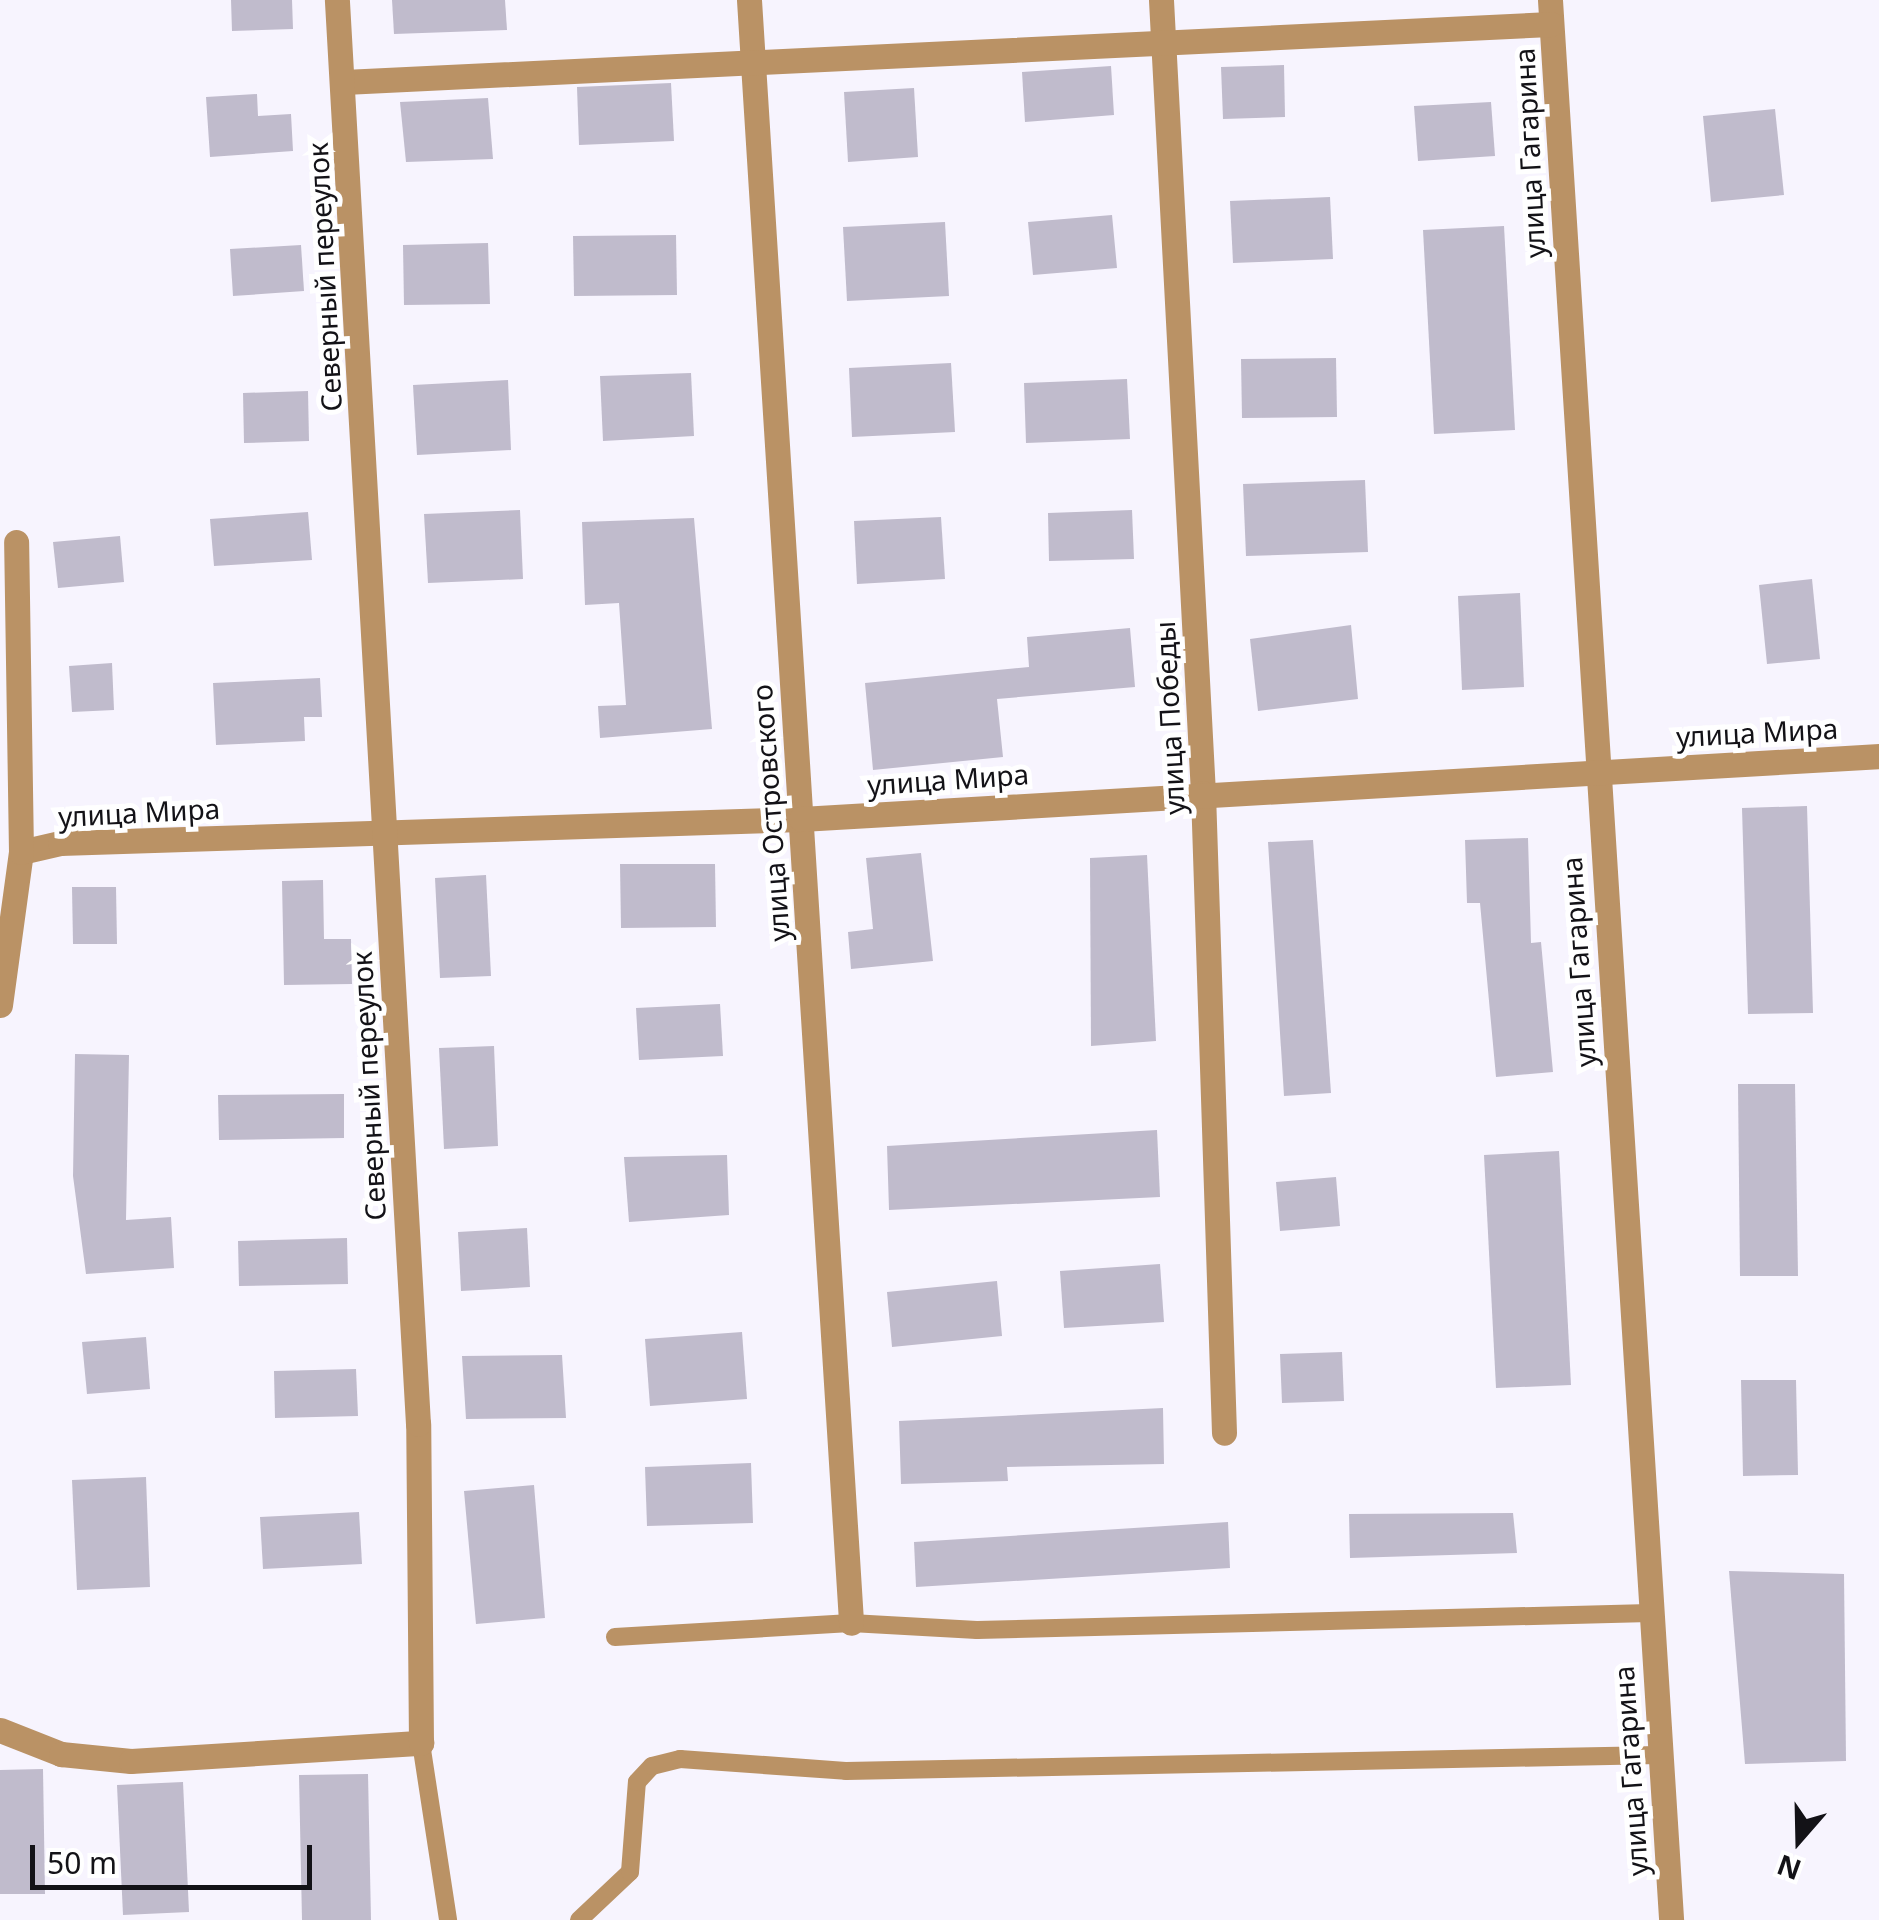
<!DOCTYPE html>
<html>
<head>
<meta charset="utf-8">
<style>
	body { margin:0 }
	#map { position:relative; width:1879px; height:1920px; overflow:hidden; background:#f7f4fe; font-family:"Noto Sans",sans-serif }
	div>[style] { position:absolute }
	.building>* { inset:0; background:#c0bbcc }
	.lane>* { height:18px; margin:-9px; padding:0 9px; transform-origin:9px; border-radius:9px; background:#ba9265 }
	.street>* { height:25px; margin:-12.5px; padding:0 12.5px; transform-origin:12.5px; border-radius:12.5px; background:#ba9265 }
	span { translate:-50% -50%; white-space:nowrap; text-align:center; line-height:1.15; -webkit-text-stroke:10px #fff; paint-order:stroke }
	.street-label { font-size:28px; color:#131217 }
	.north { position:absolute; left:1749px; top:1790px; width:100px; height:100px; -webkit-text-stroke:8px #fff; paint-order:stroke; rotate:200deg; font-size:28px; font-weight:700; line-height:40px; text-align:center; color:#131217 }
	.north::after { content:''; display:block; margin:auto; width:35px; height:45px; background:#131217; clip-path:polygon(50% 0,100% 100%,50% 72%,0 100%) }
	.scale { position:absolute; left:30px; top:1845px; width:282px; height:45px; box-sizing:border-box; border:5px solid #131217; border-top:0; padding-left:12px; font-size:30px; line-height:35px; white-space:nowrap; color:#131217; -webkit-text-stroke:8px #fff; paint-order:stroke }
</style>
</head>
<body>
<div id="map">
	<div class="building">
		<i style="clip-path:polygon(231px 0,292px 0,293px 29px,232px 31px)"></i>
		<i style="clip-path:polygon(392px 0,505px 0,507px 30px,394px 34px)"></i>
		<i style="clip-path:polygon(1284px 65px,1285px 117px,1223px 119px,1221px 67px)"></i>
		<i style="clip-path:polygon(1111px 66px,1114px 115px,1025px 122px,1022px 72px)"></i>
		<i style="clip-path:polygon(671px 83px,674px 141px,579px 145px,577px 87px)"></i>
		<i style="clip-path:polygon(914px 88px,918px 157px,848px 162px,844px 92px)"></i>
		<i style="clip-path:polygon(257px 94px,258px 116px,291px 114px,293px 151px,210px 157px,206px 97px)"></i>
		<i style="clip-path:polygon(488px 98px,493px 159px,406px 162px,400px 102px)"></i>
		<i style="clip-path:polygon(1491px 102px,1495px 156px,1418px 161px,1414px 106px)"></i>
		<i style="clip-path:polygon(1775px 109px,1784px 195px,1711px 202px,1703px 116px)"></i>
		<i style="clip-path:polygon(1330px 197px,1333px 259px,1233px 263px,1230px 201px)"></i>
		<i style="clip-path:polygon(1112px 215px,1117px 268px,1033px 275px,1028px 222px)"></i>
		<i style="clip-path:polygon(945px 222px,949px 296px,847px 301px,843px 227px)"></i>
		<i style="clip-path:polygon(1504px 226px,1515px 430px,1434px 434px,1423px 230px)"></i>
		<i style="clip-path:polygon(676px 235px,677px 295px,574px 296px,573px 236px)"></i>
		<i style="clip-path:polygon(488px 243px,490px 304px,404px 305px,403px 245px)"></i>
		<i style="clip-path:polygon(301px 245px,304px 291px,233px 296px,230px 249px)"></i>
		<i style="clip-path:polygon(1336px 358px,1337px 417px,1242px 418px,1241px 359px)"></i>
		<i style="clip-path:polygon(951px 363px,955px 432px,852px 437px,849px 368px)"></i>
		<i style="clip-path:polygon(691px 373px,694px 436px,603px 441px,600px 376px)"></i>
		<i style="clip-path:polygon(1127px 379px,1130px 439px,1026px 443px,1024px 383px)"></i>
		<i style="clip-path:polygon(508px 380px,511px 450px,417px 455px,413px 385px)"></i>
		<i style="clip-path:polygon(308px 391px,309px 441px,244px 443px,243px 393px)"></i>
		<i style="clip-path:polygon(1365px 480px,1368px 552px,1246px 556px,1243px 484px)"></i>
		<i style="clip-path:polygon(520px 510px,523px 579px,428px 583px,424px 514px)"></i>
		<i style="clip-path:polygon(1132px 510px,1134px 559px,1049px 561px,1048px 513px)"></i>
		<i style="clip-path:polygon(308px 512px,312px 560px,214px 566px,210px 519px)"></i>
		<i style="clip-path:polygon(941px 517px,945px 579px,857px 584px,854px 521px)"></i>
		<i style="clip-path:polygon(694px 518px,712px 729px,600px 738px,598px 706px,626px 705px,619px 603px,585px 605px,582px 522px)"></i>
		<i style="clip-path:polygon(120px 536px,124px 582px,58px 588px,53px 542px)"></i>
		<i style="clip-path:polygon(1812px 579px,1820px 659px,1767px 664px,1759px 585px)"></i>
		<i style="clip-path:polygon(1520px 593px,1524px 687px,1462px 690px,1458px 596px)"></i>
		<i style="clip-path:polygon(1351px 625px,1358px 699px,1258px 711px,1250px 639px)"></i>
		<i style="clip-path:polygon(1130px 628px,1135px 687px,997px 699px,1003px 757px,873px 770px,865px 683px,1029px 667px,1027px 637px)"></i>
		<i style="clip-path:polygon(112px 663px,114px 710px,72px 712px,69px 666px)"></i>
		<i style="clip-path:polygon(320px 678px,322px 717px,304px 717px,305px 741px,216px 745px,213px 683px)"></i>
		<i style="clip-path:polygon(1807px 806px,1813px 1013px,1748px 1014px,1742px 808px)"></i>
		<i style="clip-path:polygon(1528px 838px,1531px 943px,1541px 942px,1553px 1072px,1496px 1077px,1480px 903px,1467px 903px,1465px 840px)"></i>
		<i style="clip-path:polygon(1313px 840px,1331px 1093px,1284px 1096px,1268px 842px)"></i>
		<i style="clip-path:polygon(921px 853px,933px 961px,851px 969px,848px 932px,873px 929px,866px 858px)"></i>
		<i style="clip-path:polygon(1147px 855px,1156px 1041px,1091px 1046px,1090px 858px)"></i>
		<i style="clip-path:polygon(620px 864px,715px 864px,716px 927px,621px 928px)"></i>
		<i style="clip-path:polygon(486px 875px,491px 976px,440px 978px,435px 878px)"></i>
		<i style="clip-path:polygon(323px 880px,324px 939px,351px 939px,352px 984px,284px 985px,282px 881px)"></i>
		<i style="clip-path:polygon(72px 887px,116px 887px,117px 944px,73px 944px)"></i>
		<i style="clip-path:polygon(720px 1004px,723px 1056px,639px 1060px,636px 1008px)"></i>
		<i style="clip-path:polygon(494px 1046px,498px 1146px,444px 1149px,439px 1048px)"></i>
		<i style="clip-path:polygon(75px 1054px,129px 1055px,126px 1220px,171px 1217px,174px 1268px,86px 1274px,73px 1176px)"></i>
		<i style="clip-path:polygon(1738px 1084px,1795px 1084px,1798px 1276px,1740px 1276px)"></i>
		<i style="clip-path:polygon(344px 1094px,344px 1138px,219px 1140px,218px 1095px)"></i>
		<i style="clip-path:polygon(1157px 1130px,1160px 1197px,889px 1210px,887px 1146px)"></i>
		<i style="clip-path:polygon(1559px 1151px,1571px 1385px,1496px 1388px,1484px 1155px)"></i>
		<i style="clip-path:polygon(727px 1155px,729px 1215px,629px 1222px,624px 1157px)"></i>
		<i style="clip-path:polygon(1336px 1177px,1340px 1226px,1280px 1231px,1276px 1182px)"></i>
		<i style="clip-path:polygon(527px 1228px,530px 1287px,461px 1291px,458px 1232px)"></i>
		<i style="clip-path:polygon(347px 1238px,348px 1284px,239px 1286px,238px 1241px)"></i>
		<i style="clip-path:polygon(1160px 1264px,1164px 1322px,1064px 1328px,1060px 1271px)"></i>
		<i style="clip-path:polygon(997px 1281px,1002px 1336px,892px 1347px,887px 1292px)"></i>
		<i style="clip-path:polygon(742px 1332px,747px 1399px,650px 1406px,645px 1339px)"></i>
		<i style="clip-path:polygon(146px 1337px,150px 1389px,87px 1394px,82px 1342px)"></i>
		<i style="clip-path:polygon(1342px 1352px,1344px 1401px,1282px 1403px,1280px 1354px)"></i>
		<i style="clip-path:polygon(562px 1355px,566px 1418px,466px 1419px,462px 1356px)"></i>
		<i style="clip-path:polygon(356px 1369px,358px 1416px,275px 1418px,274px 1371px)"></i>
		<i style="clip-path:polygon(1741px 1380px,1796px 1380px,1798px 1475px,1743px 1476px)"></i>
		<i style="clip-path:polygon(1163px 1408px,1164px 1464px,1007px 1467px,1008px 1481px,901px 1484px,899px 1421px)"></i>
		<i style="clip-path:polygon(751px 1463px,753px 1523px,647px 1526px,645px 1467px)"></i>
		<i style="clip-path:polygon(146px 1477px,150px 1587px,77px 1590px,72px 1480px)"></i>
		<i style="clip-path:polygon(534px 1485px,545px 1618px,476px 1624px,464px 1491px)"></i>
		<i style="clip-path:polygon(359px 1512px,362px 1564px,263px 1569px,260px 1517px)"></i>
		<i style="clip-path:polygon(1513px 1513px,1517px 1553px,1350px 1558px,1349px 1514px)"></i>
		<i style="clip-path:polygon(1228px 1522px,1230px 1568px,916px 1587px,914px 1542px)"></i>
		<i style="clip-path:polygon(1729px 1571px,1844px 1574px,1846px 1761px,1745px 1764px)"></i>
		<i style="clip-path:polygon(43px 1769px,45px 1894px,0 1894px,0 1770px)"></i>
		<i style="clip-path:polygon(368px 1774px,371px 1920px,302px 1920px,299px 1775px)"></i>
		<i style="clip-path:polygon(183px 1782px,189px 1912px,123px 1915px,117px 1785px)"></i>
	</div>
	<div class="lane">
		<i style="left:615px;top:1637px;width:236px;rotate:-3.4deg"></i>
		<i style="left:851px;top:1623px;width:126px;rotate:3.2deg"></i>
		<i style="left:977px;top:1630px;width:673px;rotate:-1.45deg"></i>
		<i style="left:421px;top:1743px;width:179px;rotate:81.3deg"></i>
		<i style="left:579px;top:1920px;width:70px;rotate:-43.3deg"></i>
		<i style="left:630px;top:1872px;width:90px;rotate:-85.6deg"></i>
		<i style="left:637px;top:1782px;width:22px;rotate:-47deg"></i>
		<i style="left:652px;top:1766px;width:29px;rotate:-14deg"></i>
		<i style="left:680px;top:1759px;width:166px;rotate:4.1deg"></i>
		<i style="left:846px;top:1771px;width:813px;rotate:-1.13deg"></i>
	</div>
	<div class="street">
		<i style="left:749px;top:0;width:1626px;rotate:86.4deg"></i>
		<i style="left:1161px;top:0;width:794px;rotate:86.97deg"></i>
		<i style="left:1203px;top:793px;width:640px;rotate:88.12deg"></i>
		<i style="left:1550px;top:0;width:1924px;rotate:86.39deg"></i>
		<i style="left:344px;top:82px;width:1208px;rotate:-2.75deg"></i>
		<i style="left:21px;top:852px;width:40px;rotate:-13deg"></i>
		<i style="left:60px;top:843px;width:741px;rotate:-1.86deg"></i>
		<i style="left:801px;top:819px;width:1080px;rotate:-3.34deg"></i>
		<i style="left:0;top:1005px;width:154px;rotate:-82.2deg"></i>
		<i style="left:21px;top:852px;width:310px;rotate:-90.9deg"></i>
		<i style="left:0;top:1730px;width:66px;rotate:21.5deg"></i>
		<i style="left:61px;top:1754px;width:70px;rotate:5.7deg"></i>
		<i style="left:131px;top:1761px;width:291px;rotate:-3.6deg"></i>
		<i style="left:421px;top:1743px;width:319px;rotate:-90.5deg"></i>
		<i style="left:418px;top:1424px;width:1426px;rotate:-93.26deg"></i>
	</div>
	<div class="street-label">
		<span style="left:1529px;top:153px;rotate:-93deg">улица Гагарина</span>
		<span style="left:324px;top:277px;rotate:-93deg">Северный переулок</span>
		<span style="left:1169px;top:718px;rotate:-93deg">улица Победы</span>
		<span style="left:1757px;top:732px;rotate:-3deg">улица Мира</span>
		<span style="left:948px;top:779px;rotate:-4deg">улица Мира</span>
		<span style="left:139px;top:812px;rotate:-3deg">улица Мира</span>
		<span style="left:770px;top:813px;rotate:-94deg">улица Островского</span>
		<span style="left:1578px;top:962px;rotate:-94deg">улица Гагарина</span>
		<span style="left:368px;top:1086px;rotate:-93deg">Северный переулок</span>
		<span style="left:1630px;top:1771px;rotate:-94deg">улица Гагарина</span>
	</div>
	<div class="north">N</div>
	<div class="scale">50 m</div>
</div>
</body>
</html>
